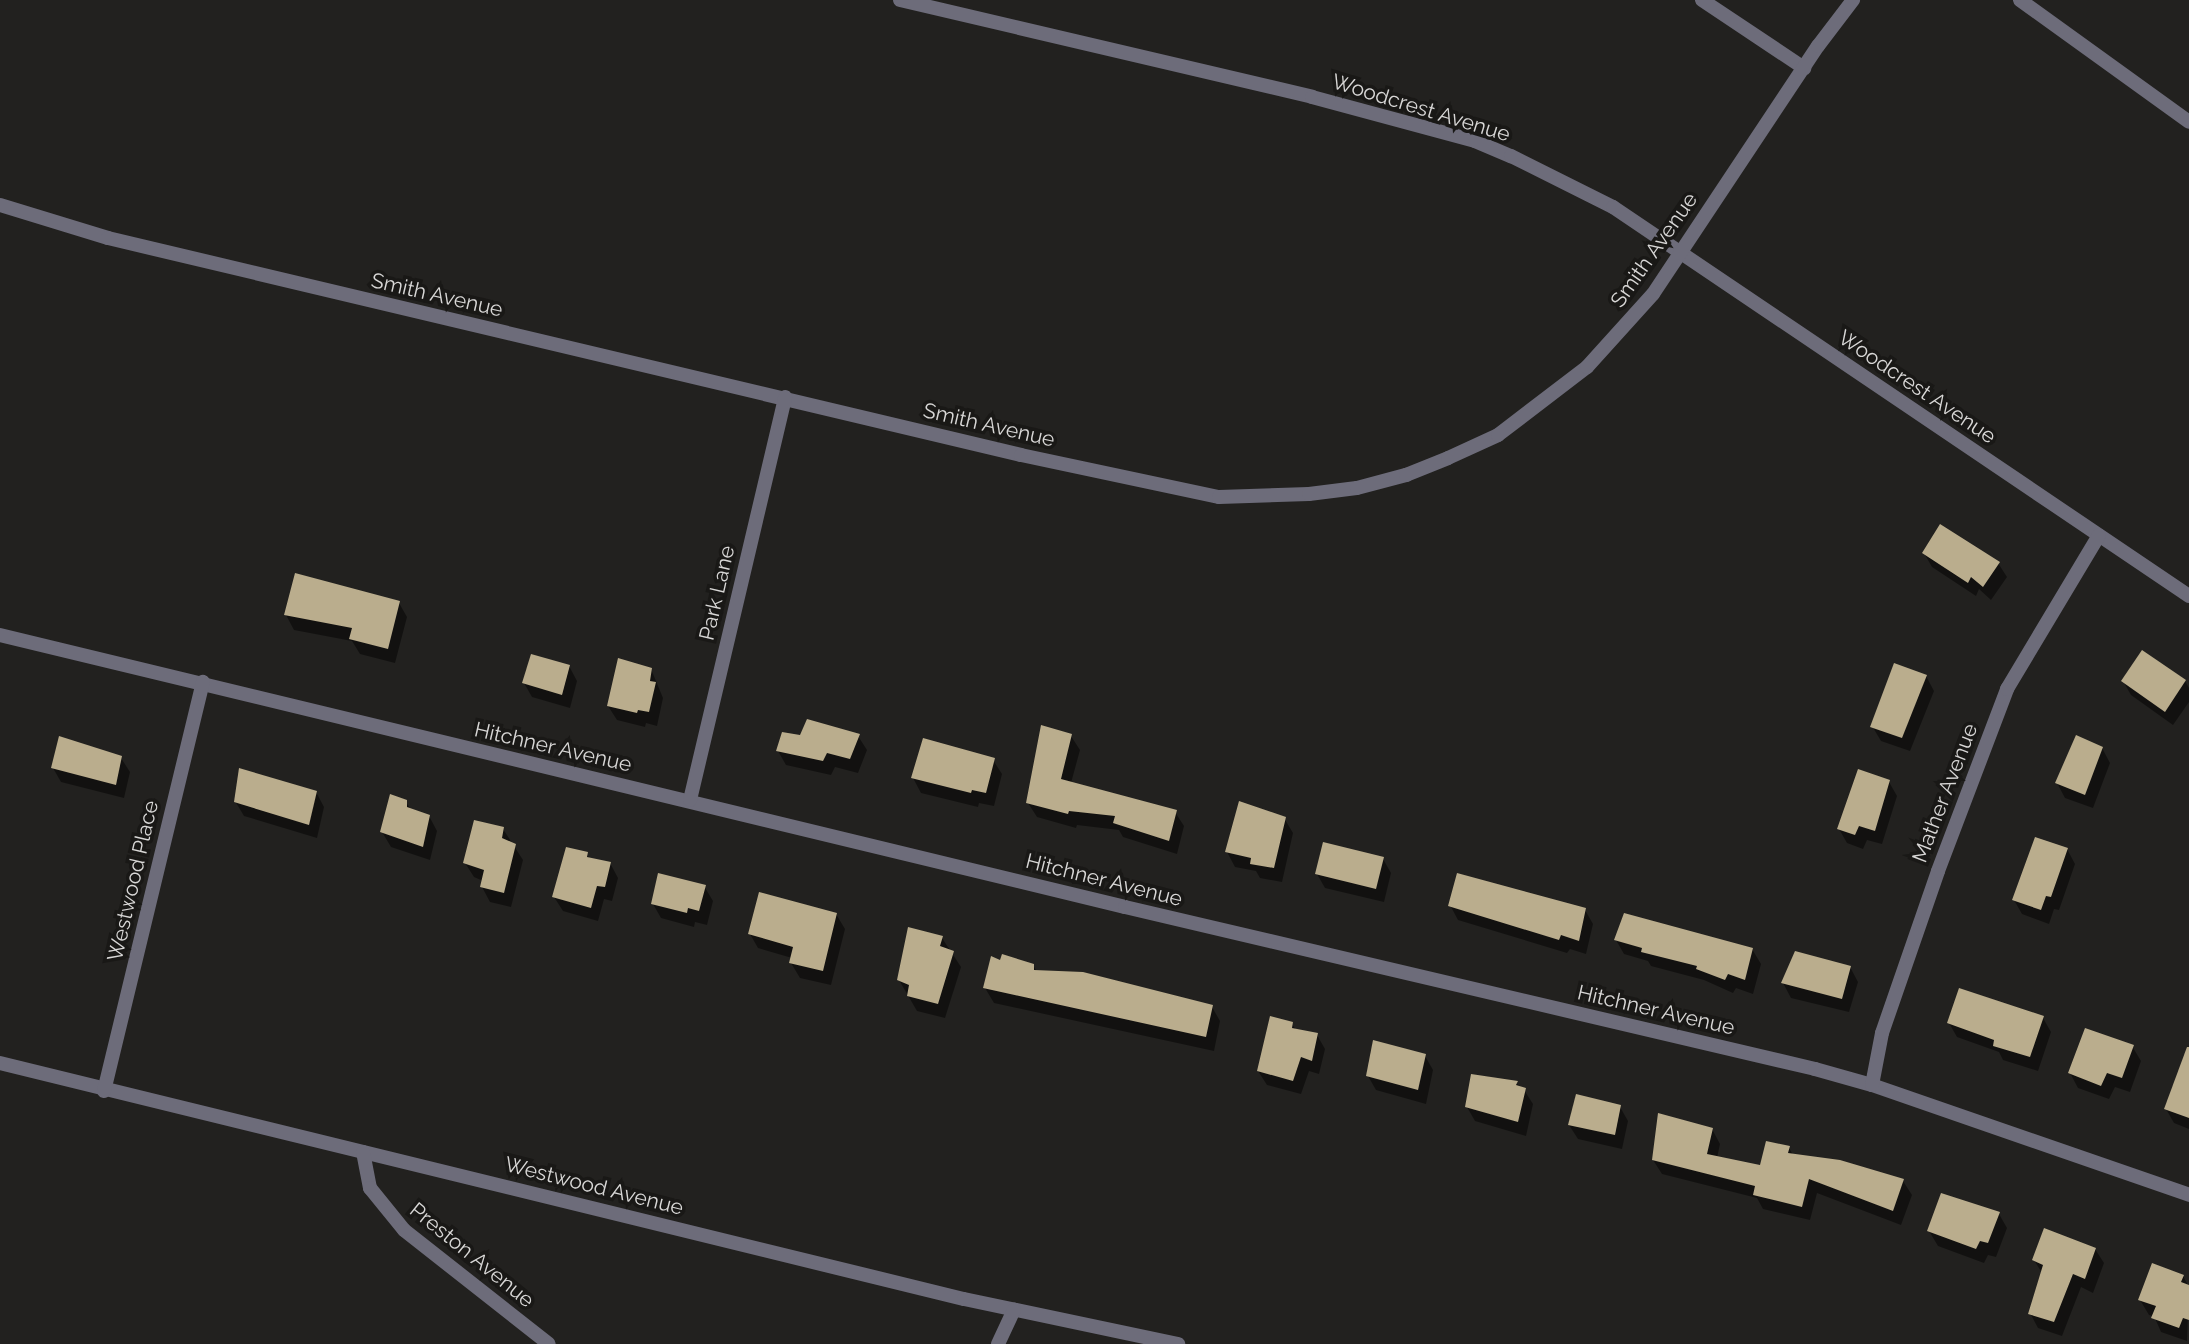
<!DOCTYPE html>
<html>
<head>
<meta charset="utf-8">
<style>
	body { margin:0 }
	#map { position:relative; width:2189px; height:1344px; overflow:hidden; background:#22211f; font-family:Raleway,sans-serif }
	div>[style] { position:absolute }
	.shadow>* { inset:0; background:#0007 }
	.building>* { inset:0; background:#baad8d }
	.minor>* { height:14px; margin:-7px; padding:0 7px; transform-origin:7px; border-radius:7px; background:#6d6c7a }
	span { translate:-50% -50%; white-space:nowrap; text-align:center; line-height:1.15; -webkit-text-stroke:7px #191816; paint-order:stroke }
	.street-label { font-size:21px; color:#d8d7d6 }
</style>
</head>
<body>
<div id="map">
	<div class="shadow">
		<i style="clip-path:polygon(1924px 553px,1998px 563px,2007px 577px,1991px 600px,1979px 589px,1976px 596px,1932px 567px)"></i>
		<i style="clip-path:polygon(399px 603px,407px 617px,395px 663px,360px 654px,352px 641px,294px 630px,286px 615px)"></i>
		<i style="clip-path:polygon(2143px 652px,2185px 681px,2189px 688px,2189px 702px,2173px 725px,2131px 695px,2123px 681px)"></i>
		<i style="clip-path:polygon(569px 666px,577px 681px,570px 708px,532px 697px,524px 683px)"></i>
		<i style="clip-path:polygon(651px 669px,663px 698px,657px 726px,646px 723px,645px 727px,617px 720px,608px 706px)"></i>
		<i style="clip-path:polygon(1926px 676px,1934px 691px,1910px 751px,1881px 741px,1872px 726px)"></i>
		<i style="clip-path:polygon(858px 736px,867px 750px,858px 773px,835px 767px,831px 775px,786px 765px,778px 751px,802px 737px)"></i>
		<i style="clip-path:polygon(1071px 736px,1080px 750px,1071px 783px,1175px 812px,1184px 826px,1177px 854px,1123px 837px,1119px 830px,1077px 825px,1076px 828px,1037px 817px,1028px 803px)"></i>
		<i style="clip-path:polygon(2102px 748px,2110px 763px,2093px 808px,2065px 798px,2057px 783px)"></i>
		<i style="clip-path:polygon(121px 758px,130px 772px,124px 798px,61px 782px,53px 768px)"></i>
		<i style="clip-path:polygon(993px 760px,1002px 774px,994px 806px,979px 803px,978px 807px,921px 793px,913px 778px)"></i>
		<i style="clip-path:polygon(1889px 782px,1897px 796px,1882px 844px,1867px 840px,1863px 849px,1847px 843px,1839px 829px)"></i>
		<i style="clip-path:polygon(316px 792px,324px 807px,317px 838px,244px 816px,235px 801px)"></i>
		<i style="clip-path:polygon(406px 802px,411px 810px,429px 816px,437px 831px,430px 860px,391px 847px,382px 832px)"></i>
		<i style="clip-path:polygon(1284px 818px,1293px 833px,1282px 882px,1260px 878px,1256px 871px,1235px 867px,1227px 852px)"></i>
		<i style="clip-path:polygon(503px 829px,523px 860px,511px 907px,490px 902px,482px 887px,483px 881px,474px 877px,465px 863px)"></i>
		<i style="clip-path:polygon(2067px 849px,2075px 864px,2059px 910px,2054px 909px,2049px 924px,2022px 914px,2014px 900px)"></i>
		<i style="clip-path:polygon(587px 854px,590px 860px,610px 863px,618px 878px,612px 901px,604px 899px,598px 921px,563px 911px,554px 897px)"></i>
		<i style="clip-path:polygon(1383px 859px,1391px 873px,1384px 902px,1325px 888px,1317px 874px)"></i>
		<i style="clip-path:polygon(704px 886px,713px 901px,707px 925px,695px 922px,694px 927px,661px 918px,653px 904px)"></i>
		<i style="clip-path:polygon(1450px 905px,1585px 910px,1593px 924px,1586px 954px,1570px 949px,1567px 953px,1458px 920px)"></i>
		<i style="clip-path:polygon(836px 914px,845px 929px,831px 985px,800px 978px,791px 963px,792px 958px,758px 948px,750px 934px)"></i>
		<i style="clip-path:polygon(942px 938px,961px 967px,945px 1018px,917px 1011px,899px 980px)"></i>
		<i style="clip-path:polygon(1616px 940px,1752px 949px,1761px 964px,1753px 994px,1736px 988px,1733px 993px,1704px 980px,1651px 966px,1648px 961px,1624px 954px)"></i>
		<i style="clip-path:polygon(1033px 965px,1037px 972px,1212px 1007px,1220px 1021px,1214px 1051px,994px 1003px,985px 988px)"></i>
		<i style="clip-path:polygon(1850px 967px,1858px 982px,1849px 1012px,1791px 998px,1783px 983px)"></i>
		<i style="clip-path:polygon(2043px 1018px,2051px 1032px,2038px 1071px,2003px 1060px,1999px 1052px,1957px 1037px,1949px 1023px)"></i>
		<i style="clip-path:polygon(1292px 1024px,1296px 1030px,1317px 1035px,1325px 1049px,1319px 1074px,1309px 1071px,1301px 1094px,1267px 1085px,1258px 1071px)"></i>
		<i style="clip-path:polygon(2132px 1046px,2141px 1061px,2130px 1092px,2115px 1087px,2109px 1099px,2078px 1088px,2070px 1073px)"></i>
		<i style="clip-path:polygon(1425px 1056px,1433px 1070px,1426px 1104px,1376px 1090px,1368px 1076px)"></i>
		<i style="clip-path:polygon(1485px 1076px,1516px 1083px,1524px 1090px,1533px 1104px,1526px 1136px,1475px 1121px,1467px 1107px)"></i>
		<i style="clip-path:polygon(2189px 1084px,2189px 1129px,2174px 1123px,2166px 1109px)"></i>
		<i style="clip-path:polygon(1620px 1107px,1628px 1121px,1622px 1149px,1578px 1139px,1569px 1125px)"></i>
		<i style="clip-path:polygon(1712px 1129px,1720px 1144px,1717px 1158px,1761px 1167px,1789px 1148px,1793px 1155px,1903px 1181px,1912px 1195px,1901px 1225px,1817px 1193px,1810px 1220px,1763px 1209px,1757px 1198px,1662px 1174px,1653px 1160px)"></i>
		<i style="clip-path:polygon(1999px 1214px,2007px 1228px,1996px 1257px,1988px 1255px,1984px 1263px,1938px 1246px,1929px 1231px)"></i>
		<i style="clip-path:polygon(2095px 1249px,2104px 1263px,2093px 1293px,2081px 1287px,2062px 1336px,2038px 1328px,2030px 1313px,2042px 1273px,2034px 1260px)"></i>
		<i style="clip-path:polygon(2183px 1276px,2189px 1287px,2187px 1341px,2161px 1332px,2154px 1316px,2149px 1315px,2140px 1300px)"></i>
	</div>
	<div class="building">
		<i style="clip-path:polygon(1940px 524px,2000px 562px,1983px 587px,1971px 577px,1968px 583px,1922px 553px)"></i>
		<i style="clip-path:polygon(295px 573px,400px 601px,388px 649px,349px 639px,352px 628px,284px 615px)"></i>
		<i style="clip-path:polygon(2142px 650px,2186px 680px,2165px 712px,2121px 681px)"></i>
		<i style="clip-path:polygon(531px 654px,570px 665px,562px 695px,522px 683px)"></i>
		<i style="clip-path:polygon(618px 658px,652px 668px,650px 681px,656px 682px,649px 712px,638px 710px,637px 713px,607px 706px)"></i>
		<i style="clip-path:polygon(1894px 663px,1927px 675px,1902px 738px,1870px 727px)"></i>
		<i style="clip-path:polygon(807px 719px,860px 734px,850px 759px,827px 753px,823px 761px,776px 751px,782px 732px,800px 735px)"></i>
		<i style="clip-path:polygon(1041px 725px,1072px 734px,1061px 779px,1177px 810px,1169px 841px,1113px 823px,1115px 816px,1069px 811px,1068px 814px,1026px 803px)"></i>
		<i style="clip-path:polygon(2076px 735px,2103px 747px,2085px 795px,2055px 783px)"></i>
		<i style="clip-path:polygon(59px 736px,122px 756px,116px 785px,51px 768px)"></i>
		<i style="clip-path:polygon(923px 738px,995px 758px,986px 793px,972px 790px,971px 793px,911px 778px)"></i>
		<i style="clip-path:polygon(239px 768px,317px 791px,309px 825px,234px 802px)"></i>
		<i style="clip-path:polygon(1858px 769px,1890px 780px,1875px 831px,1859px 826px,1855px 835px,1837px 829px)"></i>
		<i style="clip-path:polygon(390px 794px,407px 800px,407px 807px,430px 815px,423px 847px,380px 832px)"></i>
		<i style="clip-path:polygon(1239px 801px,1286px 817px,1274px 868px,1250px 864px,1251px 858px,1225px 852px)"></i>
		<i style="clip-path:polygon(474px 820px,504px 827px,502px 838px,516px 844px,504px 893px,480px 887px,484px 870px,463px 863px)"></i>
		<i style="clip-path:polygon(2035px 837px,2068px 848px,2051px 897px,2046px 896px,2041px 910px,2012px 900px)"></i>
		<i style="clip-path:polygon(1323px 842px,1384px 857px,1376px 889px,1315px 874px)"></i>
		<i style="clip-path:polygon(566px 847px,588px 852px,587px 857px,611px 862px,605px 887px,597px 886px,591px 908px,552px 897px)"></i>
		<i style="clip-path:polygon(658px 873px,706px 885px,699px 911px,688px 908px,687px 913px,651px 904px)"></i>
		<i style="clip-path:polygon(1457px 873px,1586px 908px,1579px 941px,1561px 935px,1559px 940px,1448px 906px)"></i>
		<i style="clip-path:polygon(759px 892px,837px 913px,823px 971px,789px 963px,793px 947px,748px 934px)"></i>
		<i style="clip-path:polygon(1624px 913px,1753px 948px,1745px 980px,1728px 974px,1725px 980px,1696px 969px,1697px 966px,1641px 952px,1642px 948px,1614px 940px)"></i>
		<i style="clip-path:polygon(908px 927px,943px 936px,940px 946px,954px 951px,938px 1004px,907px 996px,909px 985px,897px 980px)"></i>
		<i style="clip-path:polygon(1795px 951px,1851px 966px,1842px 999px,1781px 983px)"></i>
		<i style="clip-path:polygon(1002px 954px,1034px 964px,1034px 970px,1083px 972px,1213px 1005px,1206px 1037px,983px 988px,991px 956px,1000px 960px)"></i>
		<i style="clip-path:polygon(1959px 988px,2044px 1016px,2030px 1057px,1993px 1046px,1994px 1040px,1947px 1023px)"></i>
		<i style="clip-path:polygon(1270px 1016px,1293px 1022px,1292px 1028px,1318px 1033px,1312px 1061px,1301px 1057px,1293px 1081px,1257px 1071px)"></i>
		<i style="clip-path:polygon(2085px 1028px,2134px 1045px,2122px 1078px,2107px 1073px,2101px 1086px,2068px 1073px)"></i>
		<i style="clip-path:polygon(1373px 1040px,1426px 1054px,1418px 1090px,1366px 1076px)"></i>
		<i style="clip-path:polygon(2187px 1047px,2189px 1047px,2189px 1118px,2164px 1109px)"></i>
		<i style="clip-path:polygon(1471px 1074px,1518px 1081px,1516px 1085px,1526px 1088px,1518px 1122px,1465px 1107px)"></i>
		<i style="clip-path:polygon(1576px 1094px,1621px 1105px,1615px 1135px,1568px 1125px)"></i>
		<i style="clip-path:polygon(1658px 1113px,1713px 1128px,1707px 1154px,1760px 1165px,1766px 1141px,1790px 1146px,1788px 1153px,1840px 1160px,1904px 1179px,1893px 1211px,1809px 1179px,1802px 1207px,1753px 1195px,1755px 1186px,1652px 1160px)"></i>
		<i style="clip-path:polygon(1941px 1193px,2000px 1212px,1988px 1243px,1980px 1241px,1976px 1249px,1927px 1231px)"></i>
		<i style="clip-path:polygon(2044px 1228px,2096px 1248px,2085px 1279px,2073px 1274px,2054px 1322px,2028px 1314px,2043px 1265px,2032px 1260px)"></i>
		<i style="clip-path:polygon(2152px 1263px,2184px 1275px,2181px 1282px,2189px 1285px,2189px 1320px,2183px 1318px,2179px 1328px,2151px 1318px,2156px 1306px,2138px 1300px)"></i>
	</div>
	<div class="minor">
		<i style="left:900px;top:0;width:423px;rotate:13.2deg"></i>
		<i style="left:1312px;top:97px;width:169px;rotate:15.1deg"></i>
		<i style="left:1475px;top:141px;width:39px;rotate:23deg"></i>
		<i style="left:1511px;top:156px;width:114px;rotate:26.6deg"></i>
		<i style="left:1613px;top:207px;width:695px;rotate:34.03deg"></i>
		<i style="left:1702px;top:0;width:123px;rotate:33.7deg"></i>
		<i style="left:2020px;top:0;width:208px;rotate:35.8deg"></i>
		<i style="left:0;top:205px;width:113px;rotate:17deg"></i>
		<i style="left:108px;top:238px;width:938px;rotate:13.37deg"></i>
		<i style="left:1021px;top:455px;width:202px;rotate:12deg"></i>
		<i style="left:1219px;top:497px;width:90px;rotate:-1.9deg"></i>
		<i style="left:1309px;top:494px;width:48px;rotate:-7.1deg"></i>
		<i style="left:1357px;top:488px;width:51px;rotate:-14.9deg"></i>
		<i style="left:1406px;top:475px;width:45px;rotate:-22deg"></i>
		<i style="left:1448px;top:458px;width:55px;rotate:-24.7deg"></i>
		<i style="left:1498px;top:435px;width:112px;rotate:-37.4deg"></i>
		<i style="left:1587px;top:367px;width:98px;rotate:-47.9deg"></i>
		<i style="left:1653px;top:294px;width:298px;rotate:-56.4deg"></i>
		<i style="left:1818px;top:46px;width:58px;rotate:-52.7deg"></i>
		<i style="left:0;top:635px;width:1157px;rotate:13.59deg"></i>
		<i style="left:1125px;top:907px;width:709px;rotate:13.21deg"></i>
		<i style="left:1815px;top:1069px;width:59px;rotate:15.7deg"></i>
		<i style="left:1872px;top:1085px;width:336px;rotate:19.1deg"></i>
		<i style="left:690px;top:800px;width:414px;rotate:-76.7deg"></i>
		<i style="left:0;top:1063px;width:992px;rotate:13.76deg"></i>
		<i style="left:964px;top:1299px;width:219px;rotate:11.9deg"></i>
		<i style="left:1872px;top:1085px;width:53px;rotate:-79.1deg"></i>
		<i style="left:1882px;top:1033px;width:171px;rotate:-70.9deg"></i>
		<i style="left:1938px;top:871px;width:195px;rotate:-69.2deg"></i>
		<i style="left:2007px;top:689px;width:179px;rotate:-59.1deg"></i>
		<i style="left:104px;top:1091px;width:421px;rotate:-76.4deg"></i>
		<i style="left:363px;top:1152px;width:37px;rotate:79deg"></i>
		<i style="left:370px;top:1188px;width:54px;rotate:51deg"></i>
		<i style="left:404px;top:1230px;width:184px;rotate:38.2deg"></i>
		<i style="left:998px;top:1344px;width:38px;rotate:-65deg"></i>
	</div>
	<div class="street-label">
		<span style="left:1421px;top:108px;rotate:17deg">Woodcrest Avenue</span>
		<span style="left:1654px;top:250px;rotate:-55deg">Smith Avenue</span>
		<span style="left:437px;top:295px;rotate:13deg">Smith Avenue</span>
		<span style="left:1917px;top:387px;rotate:34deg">Woodcrest Avenue</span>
		<span style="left:989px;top:425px;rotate:13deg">Smith Avenue</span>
		<span style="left:717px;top:593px;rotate:-77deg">Park Lane</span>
		<span style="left:553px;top:747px;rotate:13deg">Hitchner Avenue</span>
		<span style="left:1945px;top:793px;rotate:-69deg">Mather Avenue</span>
		<span style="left:1104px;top:880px;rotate:14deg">Hitchner Avenue</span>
		<span style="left:133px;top:881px;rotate:-77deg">Westwood Place</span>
		<span style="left:1656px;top:1010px;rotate:13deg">Hitchner Avenue</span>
		<span style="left:594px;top:1186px;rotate:14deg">Westwood Avenue</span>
		<span style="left:472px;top:1255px;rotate:39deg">Preston Avenue</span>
	</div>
</div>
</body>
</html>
